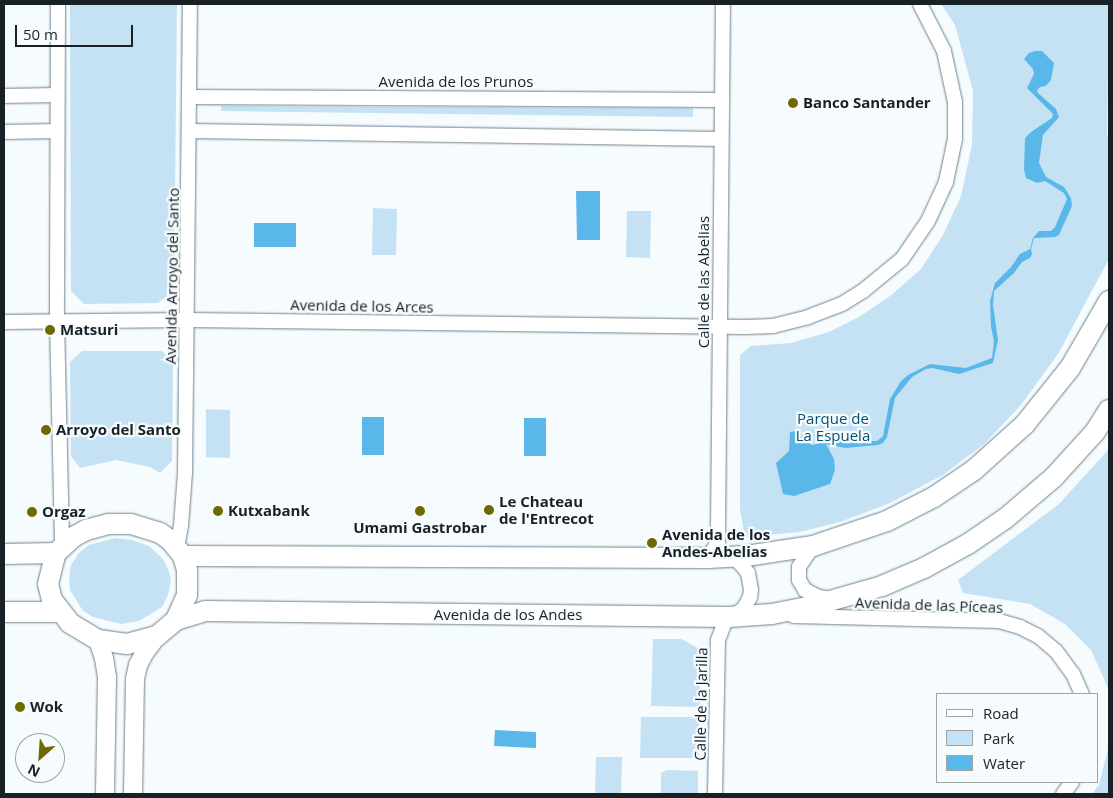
<!DOCTYPE html>
<html>
<head>
<meta charset="utf-8">
<style>
	body { margin:0 }
	#map { position:relative; width:1113px; height:798px; overflow:hidden; background:#f6fbfe; font-family:"Open Sans",sans-serif }
	div>[style] { position:absolute }
	.green>* { inset:0; background:#c5e2f4 }
	.water>* { inset:0; background:#59b7ea }
	.roads { filter:drop-shadow(0 0 1px #6c818d) drop-shadow(0 0 1px #6c818d) }
	.minor>* { height:14px; margin:-7px; padding:0 7px; transform-origin:7px; border-radius:7px; background:#fff }
	.tertiary>* { height:18px; margin:-9px; padding:0 9px; transform-origin:9px; border-radius:9px; background:#fff }
	.secondary>* { height:20px; margin:-10px; padding:0 10px; transform-origin:10px; border-radius:10px; background:#fff }
	.dots>* { width:14px; height:14px; translate:-50% -50%; box-sizing:border-box; border:2px solid #f6fbfe; border-radius:50% }
	span { translate:-50% -50%; white-space:nowrap; text-align:center; line-height:1.15; -webkit-text-stroke:4.5px #f6fbfe; paint-order:stroke }
	.street-label { font-size:15px; color:#182126 }
	.poi-label { font-size:15px; color:#182126; font-weight:700 }
	.left { translate:0 -50%; text-align:left }
	.park-label { font-size:15px; color:#015274 }
	.frame { position:absolute; inset:0; border:5px solid #182126; pointer-events:none }
	.legend { position:absolute; left:936px; top:693px; width:162px; height:90px; box-sizing:border-box; background:#f6fbfe; border:1px solid #9da4a8; margin:0; padding:6px 9px; list-style:none; font-size:15px; color:#182126 }
	.legend li { display:flex; align-items:center; gap:10px; height:25px }
	.legend b { width:25px; border:1px solid #9da4a8 }
	.north { position:absolute; left:15px; top:733px; width:50px; height:50px; box-sizing:border-box; background:#f6fbfe; border:1px solid #9da4a8; border-radius:50%; rotate:206deg; font-size:14px; font-weight:700; line-height:20px; text-align:center; color:#182126 }
	.north::after { content:''; display:block; margin:auto; width:18px; height:22px; background:#6f6902; clip-path:polygon(50% 0,100% 100%,50% 72%,0 100%) }
	.scale { position:absolute; left:15px; top:25px; width:118px; height:22px; box-sizing:border-box; border:2px solid #182126; border-top:0; padding-left:6px; font-size:15px; line-height:18px; white-space:nowrap; color:#182126; -webkit-text-stroke:4px #f6fbfe; paint-order:stroke }
</style>
</head>
<body>
<div id="map">
	<div class="green">
		<i style="clip-path:polygon(70px 4px,177px 4px,174px 292px,158px 303px,84px 304px,71px 291px)"></i>
		<i style="clip-path:polygon(941px 4px,1109px 4px,1107px 135px,1109px 140px,1109px 259px,1058px 354px,1021px 405px,984px 444px,943px 475px,888px 504px,840px 522px,800px 532px,745px 537px,740px 510px,740px 355px,751px 346px,791px 343px,829px 332px,859px 317px,890px 296px,921px 269px,943px 235px,961px 196px,972px 145px,973px 91px,955px 25px)"></i>
		<i style="clip-path:polygon(221px 106px,693px 108px,693px 117px,221px 111px)"></i>
		<i style="clip-path:polygon(373px 208px,397px 209px,396px 255px,372px 255px)"></i>
		<i style="clip-path:polygon(627px 211px,651px 211px,650px 258px,626px 257px)"></i>
		<i style="clip-path:polygon(82px 351px,162px 351px,173px 363px,172px 461px,160px 473px,150px 467px,116px 460px,80px 468px,71px 456px,70px 362px)"></i>
		<i style="clip-path:polygon(206px 409px,230px 410px,230px 458px,206px 457px)"></i>
		<i style="clip-path:polygon(1109px 449px,1109px 697px,1108px 688px,1091px 650px,1065px 624px,1030px 604px,963px 593px,958px 580px,1059px 504px)"></i>
		<i style="clip-path:polygon(115px 538px,132px 540px,149px 546px,163px 559px,169px 572px,171px 581px,168px 595px,162px 607px,139px 621px,121px 624px,93px 617px,83px 611px,70px 590px,69px 578px,71px 565px,79px 553px,89px 545px)"></i>
		<i style="clip-path:polygon(653px 639px,681px 639px,700px 649px,700px 707px,651px 706px)"></i>
		<i style="clip-path:polygon(641px 717px,699px 717px,699px 758px,640px 758px)"></i>
		<i style="clip-path:polygon(1109px 745px,1109px 794px,1092px 794px,1099px 785px)"></i>
		<i style="clip-path:polygon(596px 757px,622px 757px,621px 794px,595px 794px)"></i>
		<i style="clip-path:polygon(667px 770px,698px 771px,698px 794px,661px 794px,661px 773px)"></i>
	</div>
	<div class="water">
		<i style="clip-path:polygon(1035px 51px,1042px 51px,1054px 63px,1051px 80px,1046px 86px,1040px 87px,1037px 90px,1038px 93px,1056px 109px,1059px 117px,1043px 135px,1039px 163px,1046px 177px,1064px 187px,1071px 198px,1072px 206px,1059px 235px,1055px 237px,1034px 238px,1031px 249px,1032px 254px,1030px 258px,1022px 262px,1014px 273px,994px 291px,993px 305px,998px 340px,993px 363px,959px 374px,932px 368px,926px 369px,912px 377px,895px 398px,887px 437px,883px 443px,878px 445px,845px 448px,826px 444px,834px 459px,835px 470px,830px 484px,794px 496px,783px 494px,776px 463px,789px 451px,790px 432px,798px 431px,803px 439px,812px 445px,829px 441px,877px 441px,883px 436px,890px 399px,901px 381px,908px 375px,930px 364px,966px 368px,992px 358px,994px 341px,991px 327px,990px 301px,995px 283px,1011px 267px,1020px 254px,1030px 249px,1033px 238px,1039px 231px,1051px 231px,1055px 227px,1067px 199px,1064px 193px,1045px 181px,1037px 183px,1026px 178px,1024px 169px,1025px 138px,1031px 132px,1052px 118px,1053px 114px,1027px 88px,1034px 74px,1033px 69px,1024px 59px,1029px 53px)"></i>
		<i style="clip-path:polygon(576px 191px,600px 191px,600px 240px,577px 240px)"></i>
		<i style="clip-path:polygon(254px 223px,296px 223px,296px 247px,254px 247px)"></i>
		<i style="clip-path:polygon(362px 417px,384px 417px,384px 455px,362px 455px)"></i>
		<i style="clip-path:polygon(524px 418px,546px 418px,546px 456px,524px 456px)"></i>
		<i style="clip-path:polygon(495px 730px,536px 732px,536px 748px,494px 746px)"></i>
	</div>
	<div class="roads">
		<div class="minor">
			<i style="left:58px;top:4px;width:317px;rotate:90.2deg"></i>
			<i style="left:57px;top:321px;width:224px;rotate:88.7deg"></i>
			<i style="left:4px;top:96px;width:53px;rotate:-1.1deg"></i>
			<i style="left:189px;top:97px;width:533px;rotate:0.32deg"></i>
			<i style="left:189px;top:131px;width:532px;rotate:0.86deg"></i>
			<i style="left:4px;top:132px;width:53px;rotate:-1.1deg"></i>
			<i style="left:4px;top:322px;width:184px;rotate:-0.6deg"></i>
			<i style="left:188px;top:320px;width:558px;rotate:0.72deg"></i>
			<i style="left:746px;top:327px;width:27px;rotate:-2deg"></i>
			<i style="left:773px;top:326px;width:36px;rotate:-14deg"></i>
			<i style="left:808px;top:317px;width:36px;rotate:-21deg"></i>
			<i style="left:842px;top:304px;width:25px;rotate:-32deg"></i>
			<i style="left:863px;top:291px;width:50px;rotate:-39.4deg"></i>
			<i style="left:902px;top:259px;width:46px;rotate:-55.6deg"></i>
			<i style="left:928px;top:221px;width:43px;rotate:-65.2deg"></i>
			<i style="left:946px;top:182px;width:44px;rotate:-78.2deg"></i>
			<i style="left:955px;top:139px;width:37px;rotate:-90deg"></i>
			<i style="left:955px;top:102px;width:52px;rotate:-102.2deg"></i>
			<i style="left:944px;top:51px;width:53px;rotate:-117.1deg"></i>
			<i style="left:813px;top:546px;width:25px;rotate:124deg"></i>
			<i style="left:799px;top:567px;width:13px;rotate:90deg"></i>
			<i style="left:799px;top:580px;width:12px;rotate:59deg"></i>
			<i style="left:805px;top:590px;width:16px;rotate:27deg"></i>
			<i style="left:819px;top:597px;width:13px;rotate:9deg"></i>
			<i style="left:177px;top:548px;width:22px;rotate:-80deg"></i>
			<i style="left:181px;top:526px;width:53px;rotate:-85.7deg"></i>
			<i style="left:185px;top:473px;width:469px;rotate:-89.4deg"></i>
			<i style="left:708px;top:558px;width:19px;rotate:-58deg"></i>
			<i style="left:718px;top:542px;width:12px;rotate:-90deg"></i>
			<i style="left:718px;top:530px;width:526px;rotate:-89.46deg"></i>
			<i style="left:793px;top:616px;width:206px;rotate:1.4deg"></i>
			<i style="left:999px;top:621px;width:22px;rotate:16deg"></i>
			<i style="left:1020px;top:627px;width:20px;rotate:27deg"></i>
			<i style="left:1038px;top:636px;width:23px;rotate:40deg"></i>
			<i style="left:1056px;top:651px;width:29px;rotate:54deg"></i>
			<i style="left:1073px;top:674px;width:22px;rotate:66deg"></i>
			<i style="left:715px;top:794px;width:154px;rotate:-88.9deg"></i>
			<i style="left:718px;top:640px;width:19px;rotate:-69deg"></i>
			<i style="left:725px;top:622px;width:24px;rotate:-36deg"></i>
			<i style="left:744px;top:608px;width:13px;rotate:-61deg"></i>
			<i style="left:750px;top:597px;width:7px;rotate:-82deg"></i>
			<i style="left:751px;top:590px;width:17px;rotate:-100deg"></i>
			<i style="left:748px;top:573px;width:11px;rotate:-128deg"></i>
			<i style="left:741px;top:564px;width:13px;rotate:-141deg"></i>
			<i style="left:1063px;top:794px;width:15px;rotate:-53deg"></i>
		</div>
		<div class="tertiary">
			<i style="left:98px;top:640px;width:19px;rotate:72deg"></i>
			<i style="left:104px;top:658px;width:20px;rotate:81deg"></i>
			<i style="left:107px;top:678px;width:116px;rotate:91deg"></i>
			<i style="left:133px;top:794px;width:115px;rotate:-89deg"></i>
			<i style="left:135px;top:679px;width:14px;rotate:-78deg"></i>
			<i style="left:138px;top:665px;width:15px;rotate:-62deg"></i>
			<i style="left:145px;top:652px;width:20px;rotate:-53deg"></i>
		</div>
		<div class="secondary">
			<i style="left:108px;top:524px;width:23px"></i>
			<i style="left:131px;top:524px;width:30px;rotate:17deg"></i>
			<i style="left:160px;top:533px;width:12px;rotate:35deg"></i>
			<i style="left:170px;top:540px;width:21px;rotate:51deg"></i>
			<i style="left:183px;top:556px;width:15px;rotate:74deg"></i>
			<i style="left:187px;top:570px;width:25px;rotate:90deg"></i>
			<i style="left:187px;top:595px;width:27px;rotate:114deg"></i>
			<i style="left:176px;top:620px;width:25px;rotate:140deg"></i>
			<i style="left:157px;top:636px;width:31px;rotate:165deg"></i>
			<i style="left:127px;top:644px;width:29px;rotate:-172deg"></i>
			<i style="left:98px;top:640px;width:33px;rotate:-149deg"></i>
			<i style="left:70px;top:623px;width:29px;rotate:-128deg"></i>
			<i style="left:52px;top:600px;width:16px;rotate:-104deg"></i>
			<i style="left:48px;top:584px;width:32px;rotate:-76deg"></i>
			<i style="left:56px;top:553px;width:23px;rotate:-43deg"></i>
			<i style="left:73px;top:537px;width:15px;rotate:-28deg"></i>
			<i style="left:86px;top:530px;width:23px;rotate:-15deg"></i>
			<i style="left:4px;top:554px;width:52px;rotate:-1.1deg"></i>
			<i style="left:183px;top:556px;width:525px;rotate:0.22deg"></i>
			<i style="left:708px;top:558px;width:38px;rotate:-3deg"></i>
			<i style="left:746px;top:556px;width:68px;rotate:-8.5deg"></i>
			<i style="left:813px;top:546px;width:78px;rotate:-18.7deg"></i>
			<i style="left:887px;top:521px;width:53px;rotate:-27.1deg"></i>
			<i style="left:934px;top:497px;width:48px;rotate:-34deg"></i>
			<i style="left:974px;top:470px;width:69px;rotate:-42deg"></i>
			<i style="left:1025px;top:424px;width:72px;rotate:-51.2deg"></i>
			<i style="left:1070px;top:368px;width:78px;rotate:-59.8deg"></i>
			<i style="left:4px;top:612px;width:56px"></i>
			<i style="left:176px;top:620px;width:30px;rotate:-17deg"></i>
			<i style="left:205px;top:611px;width:524px;rotate:0.66deg"></i>
			<i style="left:729px;top:617px;width:43px;rotate:-4deg"></i>
			<i style="left:772px;top:614px;width:41px;rotate:-11.3deg"></i>
			<i style="left:812px;top:606px;width:73px;rotate:-15.9deg"></i>
			<i style="left:882px;top:586px;width:46px;rotate:-23.2deg"></i>
			<i style="left:924px;top:568px;width:50px;rotate:-28.6deg"></i>
			<i style="left:968px;top:544px;width:46px;rotate:-34.4deg"></i>
			<i style="left:1006px;top:518px;width:63px;rotate:-40.5deg"></i>
			<i style="left:1054px;top:477px;width:61px;rotate:-47.7deg"></i>
			<i style="left:1095px;top:432px;width:26px;rotate:-58deg"></i>
		</div>
	</div>
	<div class="dots">
		<i style="left:793px;top:103px;background:#6f6902"></i>
		<i style="left:50px;top:330px;background:#6f6902"></i>
		<i style="left:46px;top:430px;background:#6f6902"></i>
		<i style="left:489px;top:510px;background:#6f6902"></i>
		<i style="left:218px;top:511px;background:#6f6902"></i>
		<i style="left:420px;top:511px;background:#6f6902"></i>
		<i style="left:32px;top:512px;background:#6f6902"></i>
		<i style="left:652px;top:543px;background:#6f6902"></i>
		<i style="left:20px;top:707px;background:#6f6902"></i>
	</div>
	<div class="street-label">
		<span style="left:456px;top:82px">Avenida de los Prunos</span>
		<span style="left:172px;top:276px;rotate:-89deg">Avenida Arroyo del Santo</span>
		<span style="left:704px;top:282px;rotate:-90deg">Calle de las Abelias</span>
		<span style="left:362px;top:306px;rotate:1deg">Avenida de los Arces</span>
		<span style="left:929px;top:605px;rotate:2deg">Avenida de las Píceas</span>
		<span style="left:508px;top:615px">Avenida de los Andes</span>
		<span style="left:701px;top:704px;rotate:-89deg">Calle de la Jarilla</span>
	</div>
	<div class="poi-label">
		<span class="left" style="left:803px;top:103px">Banco Santander</span>
		<span class="left" style="left:60px;top:330px">Matsuri</span>
		<span class="left" style="left:56px;top:430px">Arroyo del Santo</span>
		<span class="left" style="left:499px;top:510px">Le Chateau<br>de l'Entrecot</span>
		<span class="left" style="left:228px;top:511px">Kutxabank</span>
		<span class="left" style="left:42px;top:512px">Orgaz</span>
		<span style="left:420px;top:528px">Umami Gastrobar</span>
		<span class="left" style="left:662px;top:543px">Avenida de los<br>Andes-Abelias</span>
		<span class="left" style="left:30px;top:707px">Wok</span>
	</div>
	<div class="park-label">
		<span style="left:833px;top:427px">Parque de<br>La Espuela</span>
	</div>
	<div class="frame"></div>
	<ul class="legend">
	<li><b style="height:6px;background:#fff"></b>Road</li>
	<li><b style="height:14px;background:#c5e2f4"></b>Park</li>
	<li><b style="height:14px;background:#59b7ea"></b>Water</li>
	</ul>
	<div class="north">N</div>
	<div class="scale">50 m</div>
</div>
</body>
</html>
